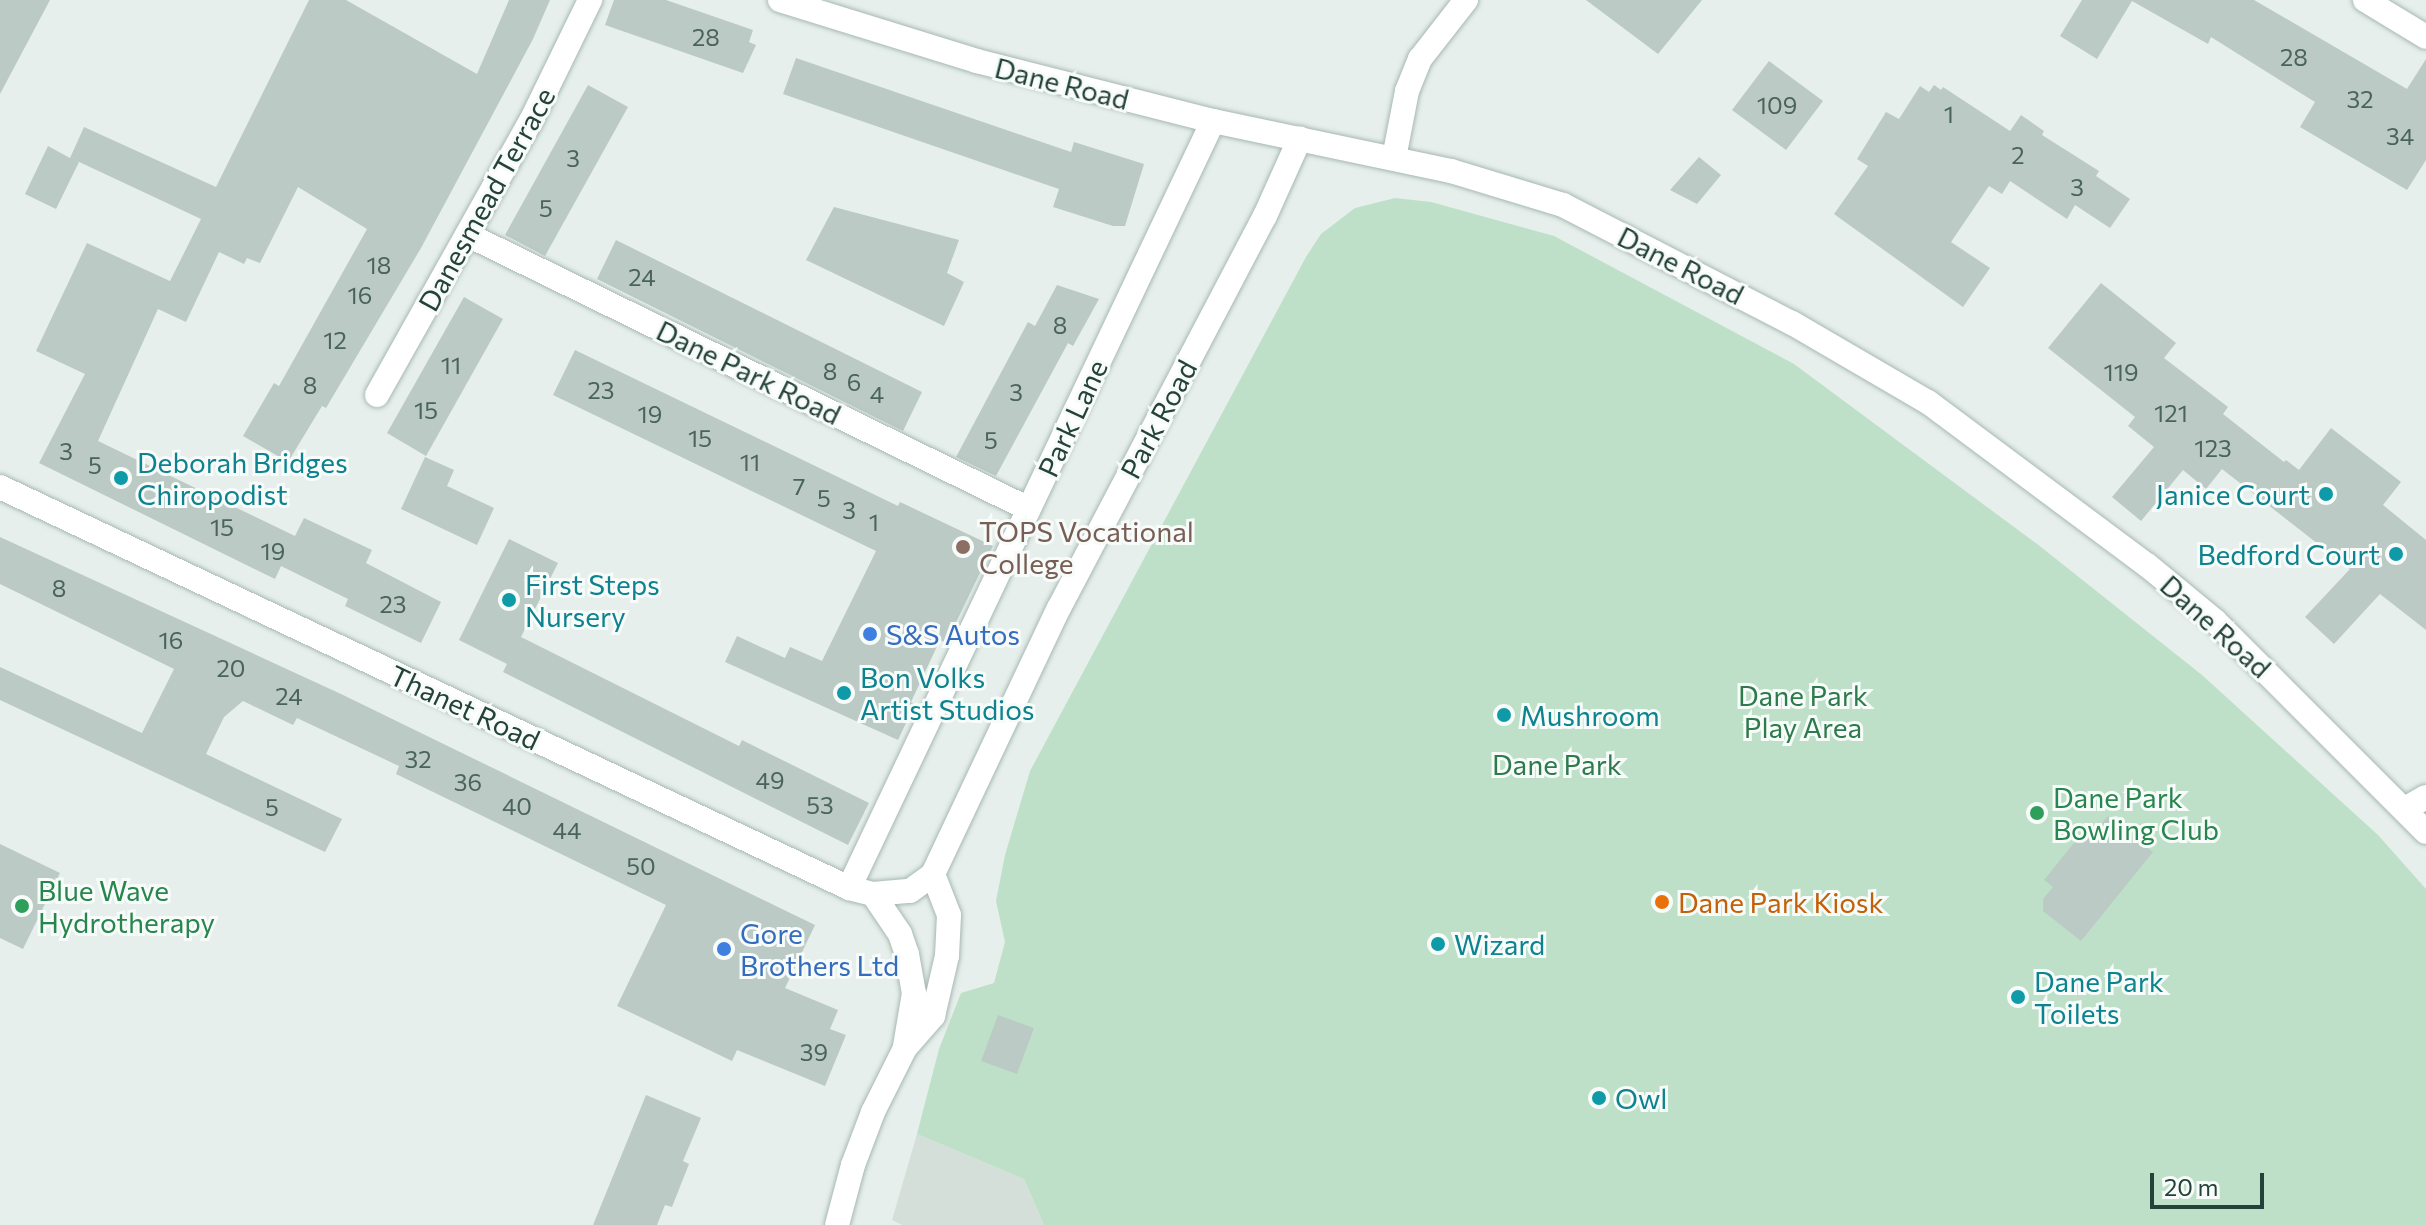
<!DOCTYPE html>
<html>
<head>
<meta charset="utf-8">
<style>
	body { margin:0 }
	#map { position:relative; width:2426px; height:1225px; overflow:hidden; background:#e6efeb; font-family:Commissioner,sans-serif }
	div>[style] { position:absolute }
	.built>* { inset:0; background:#d4dfda }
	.green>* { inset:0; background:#bfe0c8 }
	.building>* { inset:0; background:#bbcac4 }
	.roads { filter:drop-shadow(0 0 2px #a8b8b2) drop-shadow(0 0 2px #a8b8b2) }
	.minor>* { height:24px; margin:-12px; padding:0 12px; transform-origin:12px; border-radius:12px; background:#fff }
	.tertiary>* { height:24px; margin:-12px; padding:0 12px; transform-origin:12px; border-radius:12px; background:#fff }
	.dots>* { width:22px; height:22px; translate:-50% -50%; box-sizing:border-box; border:4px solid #f7fbf9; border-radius:50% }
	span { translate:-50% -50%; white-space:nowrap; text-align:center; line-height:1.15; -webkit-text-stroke:6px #f7fbf9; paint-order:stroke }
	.number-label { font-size:24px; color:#4a645c }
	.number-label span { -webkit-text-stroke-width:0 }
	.street-label { font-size:28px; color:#24423a }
	.culture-label { font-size:28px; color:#0d838f }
	.left { translate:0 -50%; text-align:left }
	.right { translate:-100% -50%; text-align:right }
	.education-label { font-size:28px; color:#785e54 }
	.shop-label { font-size:28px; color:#366cbe }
	.park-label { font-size:28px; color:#2d7a4b }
	.leisure-label { font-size:28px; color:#27864d }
	.food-label { font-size:28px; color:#c56008 }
	.scale { position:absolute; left:2150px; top:1173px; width:114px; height:36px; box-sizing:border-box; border:4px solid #24423a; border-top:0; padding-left:10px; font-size:24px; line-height:28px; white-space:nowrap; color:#24423a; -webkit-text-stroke:6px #f7fbf9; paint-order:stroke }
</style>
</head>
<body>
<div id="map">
	<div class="built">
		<i style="clip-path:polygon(917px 1134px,1024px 1179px,1044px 1225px,902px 1225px,892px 1220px)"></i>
	</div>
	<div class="green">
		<i style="clip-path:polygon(1395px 198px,1431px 202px,1554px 236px,1794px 364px,2041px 547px,2202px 675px,2378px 835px,2426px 889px,2426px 1225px,1044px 1225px,1024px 1179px,917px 1134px,939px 1049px,961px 993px,994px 983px,1005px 942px,996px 901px,1005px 855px,1030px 771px,1306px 257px,1321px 234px,1355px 208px)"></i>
	</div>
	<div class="building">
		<i style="clip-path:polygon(0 0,50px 0,0 94px)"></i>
		<i style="clip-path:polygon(309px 0,346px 0,477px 74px,509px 0,550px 0,533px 39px,421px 248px,326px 408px,322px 406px,288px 462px,243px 436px,274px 383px,279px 386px,367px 229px,298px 187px,260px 263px,247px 258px,244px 264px,219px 252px,186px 322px,158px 309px,98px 441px,295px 536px,304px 518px,372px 550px,366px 563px,441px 602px,421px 643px,345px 606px,348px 599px,281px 566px,275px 579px,39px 463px,85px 374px,36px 351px,87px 243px,170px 281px,201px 219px,75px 160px,79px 162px,56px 209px,25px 194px,48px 146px,70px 158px,84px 127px,216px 187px)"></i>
		<i style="clip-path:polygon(614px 0,666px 0,753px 30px,749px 42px,756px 45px,743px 73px,605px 25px)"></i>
		<i style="clip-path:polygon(1586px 0,1702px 0,1658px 54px)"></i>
		<i style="clip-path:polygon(2082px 0,2254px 0,2407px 89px,2426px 59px,2426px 160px,2407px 190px,2300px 127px,2315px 102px,2211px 37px,2208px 44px,2132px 1px,2097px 59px,2060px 36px)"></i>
		<i style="clip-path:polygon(796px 58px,1071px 152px,1074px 142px,1144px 164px,1125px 226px,1113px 226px,1053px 207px,1059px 189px,783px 94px)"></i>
		<i style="clip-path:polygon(1769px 61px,1823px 101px,1786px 150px,1732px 110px)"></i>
		<i style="clip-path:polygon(588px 85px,628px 107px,545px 256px,505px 235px)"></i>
		<i style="clip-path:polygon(1934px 85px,1941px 90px,1943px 87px,2010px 131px,2021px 115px,2044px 131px,2042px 135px,2099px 171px,2096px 176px,2130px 199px,2110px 228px,2075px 205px,2067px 219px,2010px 181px,2002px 194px,1989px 186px,1951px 242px,1990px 268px,1963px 307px,1834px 214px,1868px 166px,1857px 159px,1886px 112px,1899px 119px,1920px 86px,1929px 92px)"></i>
		<i style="clip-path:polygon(1699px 157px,1721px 175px,1697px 204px,1670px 190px)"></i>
		<i style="clip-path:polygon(834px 207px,959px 240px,947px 273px,964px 282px,944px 326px,806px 260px)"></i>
		<i style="clip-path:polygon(616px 240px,922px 392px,903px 431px,597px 279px)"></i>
		<i style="clip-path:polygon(2101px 283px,2176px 343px,2164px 358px,2228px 407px,2223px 414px,2284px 462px,2286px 460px,2299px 470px,2331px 428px,2401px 482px,2383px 505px,2426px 540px,2426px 630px,2380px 594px,2334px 644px,2305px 617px,2350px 569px,2222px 469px,2206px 489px,2183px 470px,2141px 521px,2112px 497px,2154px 447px,2128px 426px,2135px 417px,2048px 348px)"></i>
		<i style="clip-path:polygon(1057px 285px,1099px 299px,1073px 346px,1068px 343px,996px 476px,956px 457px,1028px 322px,1035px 326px)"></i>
		<i style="clip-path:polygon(464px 297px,503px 319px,426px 456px,387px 433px)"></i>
		<i style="clip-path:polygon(575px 350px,898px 506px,900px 502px,993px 546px,946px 643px,940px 640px,911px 702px,915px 704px,898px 740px,725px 662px,737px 636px,785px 658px,790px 647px,822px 661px,876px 551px,553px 395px)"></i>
		<i style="clip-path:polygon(425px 457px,454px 470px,447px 486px,494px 508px,477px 545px,401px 509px)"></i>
		<i style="clip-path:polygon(0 537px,341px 694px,815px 925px,785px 988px,838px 1010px,830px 1029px,846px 1035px,825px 1086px,737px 1050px,732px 1061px,617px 1006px,666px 905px,396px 774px,399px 766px,297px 718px,293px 725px,243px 701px,224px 717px,206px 754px,342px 819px,325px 852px,0 700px,0 667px,142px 733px,174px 669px,0 584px)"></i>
		<i style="clip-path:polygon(509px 539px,558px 563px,521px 637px,739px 746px,742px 740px,869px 803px,848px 845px,503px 672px,507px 664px,459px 640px)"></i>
		<i style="clip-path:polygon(2108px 816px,2153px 852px,2081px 941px,2043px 911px,2043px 899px,2053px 887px,2044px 880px,2090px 823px,2097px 829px)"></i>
		<i style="clip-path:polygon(0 844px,60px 873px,23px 949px,0 938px)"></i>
		<i style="clip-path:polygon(998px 1015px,1034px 1028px,1017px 1074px,981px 1061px)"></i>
		<i style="clip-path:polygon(646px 1095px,701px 1118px,683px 1161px,689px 1164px,672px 1207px,665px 1205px,657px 1225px,593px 1225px)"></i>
	</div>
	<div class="roads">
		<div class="minor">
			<i style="left:2365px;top:0;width:71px;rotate:31.2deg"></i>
			<i style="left:1394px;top:158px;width:68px;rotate:-79deg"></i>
			<i style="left:1407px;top:91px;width:35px;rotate:-68deg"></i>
			<i style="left:1420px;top:59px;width:75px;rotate:-52.1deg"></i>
			<i style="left:468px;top:235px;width:624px;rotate:26.03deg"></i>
			<i style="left:377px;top:395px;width:314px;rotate:-60.7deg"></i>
			<i style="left:531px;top:121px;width:135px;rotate:-64deg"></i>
			<i style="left:0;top:487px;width:939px;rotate:25.28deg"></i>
			<i style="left:849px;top:888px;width:25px;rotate:14deg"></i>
			<i style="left:873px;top:894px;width:37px;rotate:-5deg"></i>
			<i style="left:910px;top:891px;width:29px;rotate:-36deg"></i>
			<i style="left:933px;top:874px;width:294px;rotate:-64.7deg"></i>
			<i style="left:1059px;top:608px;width:443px;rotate:-62.3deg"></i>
			<i style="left:1265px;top:216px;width:85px;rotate:-65.8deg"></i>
			<i style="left:849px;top:888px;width:849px;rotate:-64.61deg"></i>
			<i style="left:873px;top:894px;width:48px;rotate:56deg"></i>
			<i style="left:900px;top:934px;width:21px;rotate:71deg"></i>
			<i style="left:907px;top:954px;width:40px;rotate:80deg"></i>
			<i style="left:914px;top:993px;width:54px;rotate:99.6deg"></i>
			<i style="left:837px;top:1225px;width:62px;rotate:-75.1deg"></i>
			<i style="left:853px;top:1165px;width:57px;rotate:-69.3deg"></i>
			<i style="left:873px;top:1112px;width:72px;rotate:-63.4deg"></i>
			<i style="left:905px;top:1048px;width:43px;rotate:-48.8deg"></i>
			<i style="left:933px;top:1016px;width:62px;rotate:-76.9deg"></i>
			<i style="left:947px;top:956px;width:41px;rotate:-87.2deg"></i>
			<i style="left:949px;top:915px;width:44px;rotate:-111.3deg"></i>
		</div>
		<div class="tertiary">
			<i style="left:780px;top:0;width:206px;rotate:17.2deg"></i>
			<i style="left:977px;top:61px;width:244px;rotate:14.3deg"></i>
			<i style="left:1213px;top:121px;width:243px;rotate:11.9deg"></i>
			<i style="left:1451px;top:171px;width:117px;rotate:16.9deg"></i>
			<i style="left:1563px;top:205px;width:258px;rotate:27.3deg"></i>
			<i style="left:1792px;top:323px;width:157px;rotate:30.2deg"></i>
			<i style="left:1928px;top:402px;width:273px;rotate:36.7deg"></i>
			<i style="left:2147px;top:565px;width:88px;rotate:39.5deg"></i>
			<i style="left:2215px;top:621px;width:298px;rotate:45deg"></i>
			<i style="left:2405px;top:809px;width:24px;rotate:-30deg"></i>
		</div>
	</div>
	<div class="dots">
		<i style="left:121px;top:478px;background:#0f9aa8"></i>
		<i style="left:2326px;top:494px;background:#0f9aa8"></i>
		<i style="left:963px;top:547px;background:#8d6e63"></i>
		<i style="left:2396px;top:554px;background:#0f9aa8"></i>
		<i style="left:509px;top:600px;background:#0f9aa8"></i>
		<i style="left:870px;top:634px;background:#3f7fe0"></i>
		<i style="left:844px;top:693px;background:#0f9aa8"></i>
		<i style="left:1504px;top:715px;background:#0f9aa8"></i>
		<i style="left:2037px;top:813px;background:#2e9e5b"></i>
		<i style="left:1662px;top:902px;background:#e8710a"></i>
		<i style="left:22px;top:906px;background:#2e9e5b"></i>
		<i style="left:1438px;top:944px;background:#0f9aa8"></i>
		<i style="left:724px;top:949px;background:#3f7fe0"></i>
		<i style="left:2018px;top:997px;background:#0f9aa8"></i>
		<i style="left:1599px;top:1098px;background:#0f9aa8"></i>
	</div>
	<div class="number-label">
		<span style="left:706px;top:37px">28</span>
		<span style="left:2294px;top:57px">28</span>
		<span style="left:2360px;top:99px">32</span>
		<span style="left:1777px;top:105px">109</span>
		<span style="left:1949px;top:114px">1</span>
		<span style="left:2400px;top:136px">34</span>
		<span style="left:2018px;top:155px">2</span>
		<span style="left:573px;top:158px">3</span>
		<span style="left:2077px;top:187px">3</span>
		<span style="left:546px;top:208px">5</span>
		<span style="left:379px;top:265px">18</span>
		<span style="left:642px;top:277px">24</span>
		<span style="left:360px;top:295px">16</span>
		<span style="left:1060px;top:325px">8</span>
		<span style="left:335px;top:340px">12</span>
		<span style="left:451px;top:365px">11</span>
		<span style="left:830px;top:371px">8</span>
		<span style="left:2121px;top:372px">119</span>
		<span style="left:854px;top:382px">6</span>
		<span style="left:310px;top:385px">8</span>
		<span style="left:601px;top:390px">23</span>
		<span style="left:1016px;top:392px">3</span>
		<span style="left:877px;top:394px">4</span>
		<span style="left:426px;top:410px">15</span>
		<span style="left:2171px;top:413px">121</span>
		<span style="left:650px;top:414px">19</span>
		<span style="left:700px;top:438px">15</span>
		<span style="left:991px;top:440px">5</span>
		<span style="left:2213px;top:448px">123</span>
		<span style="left:66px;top:451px">3</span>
		<span style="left:750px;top:462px">11</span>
		<span style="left:95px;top:465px">5</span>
		<span style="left:799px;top:486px">7</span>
		<span style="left:824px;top:498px">5</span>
		<span style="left:849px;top:510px">3</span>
		<span style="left:874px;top:522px">1</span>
		<span style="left:222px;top:527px">15</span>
		<span style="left:273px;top:551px">19</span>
		<span style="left:59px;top:588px">8</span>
		<span style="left:393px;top:604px">23</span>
		<span style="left:171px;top:640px">16</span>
		<span style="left:231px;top:668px">20</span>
		<span style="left:289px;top:696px">24</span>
		<span style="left:418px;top:759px">32</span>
		<span style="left:770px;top:780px">49</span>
		<span style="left:468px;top:782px">36</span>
		<span style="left:820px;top:805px">53</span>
		<span style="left:517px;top:806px">40</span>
		<span style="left:272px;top:807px">5</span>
		<span style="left:567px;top:830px">44</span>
		<span style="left:641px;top:866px">50</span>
		<span style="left:814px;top:1052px">39</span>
	</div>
	<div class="street-label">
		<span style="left:1062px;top:83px;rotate:14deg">Dane Road</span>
		<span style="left:486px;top:199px;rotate:-61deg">Danesmead Terrace</span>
		<span style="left:1681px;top:265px;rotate:27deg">Dane Road</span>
		<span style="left:749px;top:372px;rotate:26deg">Dane Park Road</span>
		<span style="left:1072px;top:418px;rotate:-65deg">Park Lane</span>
		<span style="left:1158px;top:419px;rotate:-62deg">Park Road</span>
		<span style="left:2216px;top:626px;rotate:42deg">Dane Road</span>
		<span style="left:465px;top:707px;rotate:25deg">Thanet Road</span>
	</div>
	<div class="culture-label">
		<span class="left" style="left:137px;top:478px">Deborah Bridges<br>Chiropodist</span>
		<span class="right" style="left:2310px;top:494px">Janice Court</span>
		<span class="right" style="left:2380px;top:554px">Bedford Court</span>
		<span class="left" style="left:525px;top:600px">First Steps<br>Nursery</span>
		<span class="left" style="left:860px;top:693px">Bon Volks<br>Artist Studios</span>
		<span class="left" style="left:1520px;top:715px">Mushroom</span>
		<span class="left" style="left:1454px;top:944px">Wizard</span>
		<span class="left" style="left:2034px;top:997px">Dane Park<br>Toilets</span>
		<span class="left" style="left:1615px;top:1098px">Owl</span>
	</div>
	<div class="education-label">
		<span class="left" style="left:979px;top:547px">TOPS Vocational<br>College</span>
	</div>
	<div class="shop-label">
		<span class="left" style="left:886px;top:634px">S&amp;S Autos</span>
		<span class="left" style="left:740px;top:949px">Gore<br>Brothers Ltd</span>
	</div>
	<div class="park-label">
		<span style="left:1803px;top:711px">Dane Park<br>Play Area</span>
		<span style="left:1557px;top:764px">Dane Park</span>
	</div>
	<div class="leisure-label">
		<span class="left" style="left:2053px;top:813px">Dane Park<br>Bowling Club</span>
		<span class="left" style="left:38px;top:906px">Blue Wave<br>Hydrotherapy</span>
	</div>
	<div class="food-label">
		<span class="left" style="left:1678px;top:902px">Dane Park Kiosk</span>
	</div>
	<div class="scale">20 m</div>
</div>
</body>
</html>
